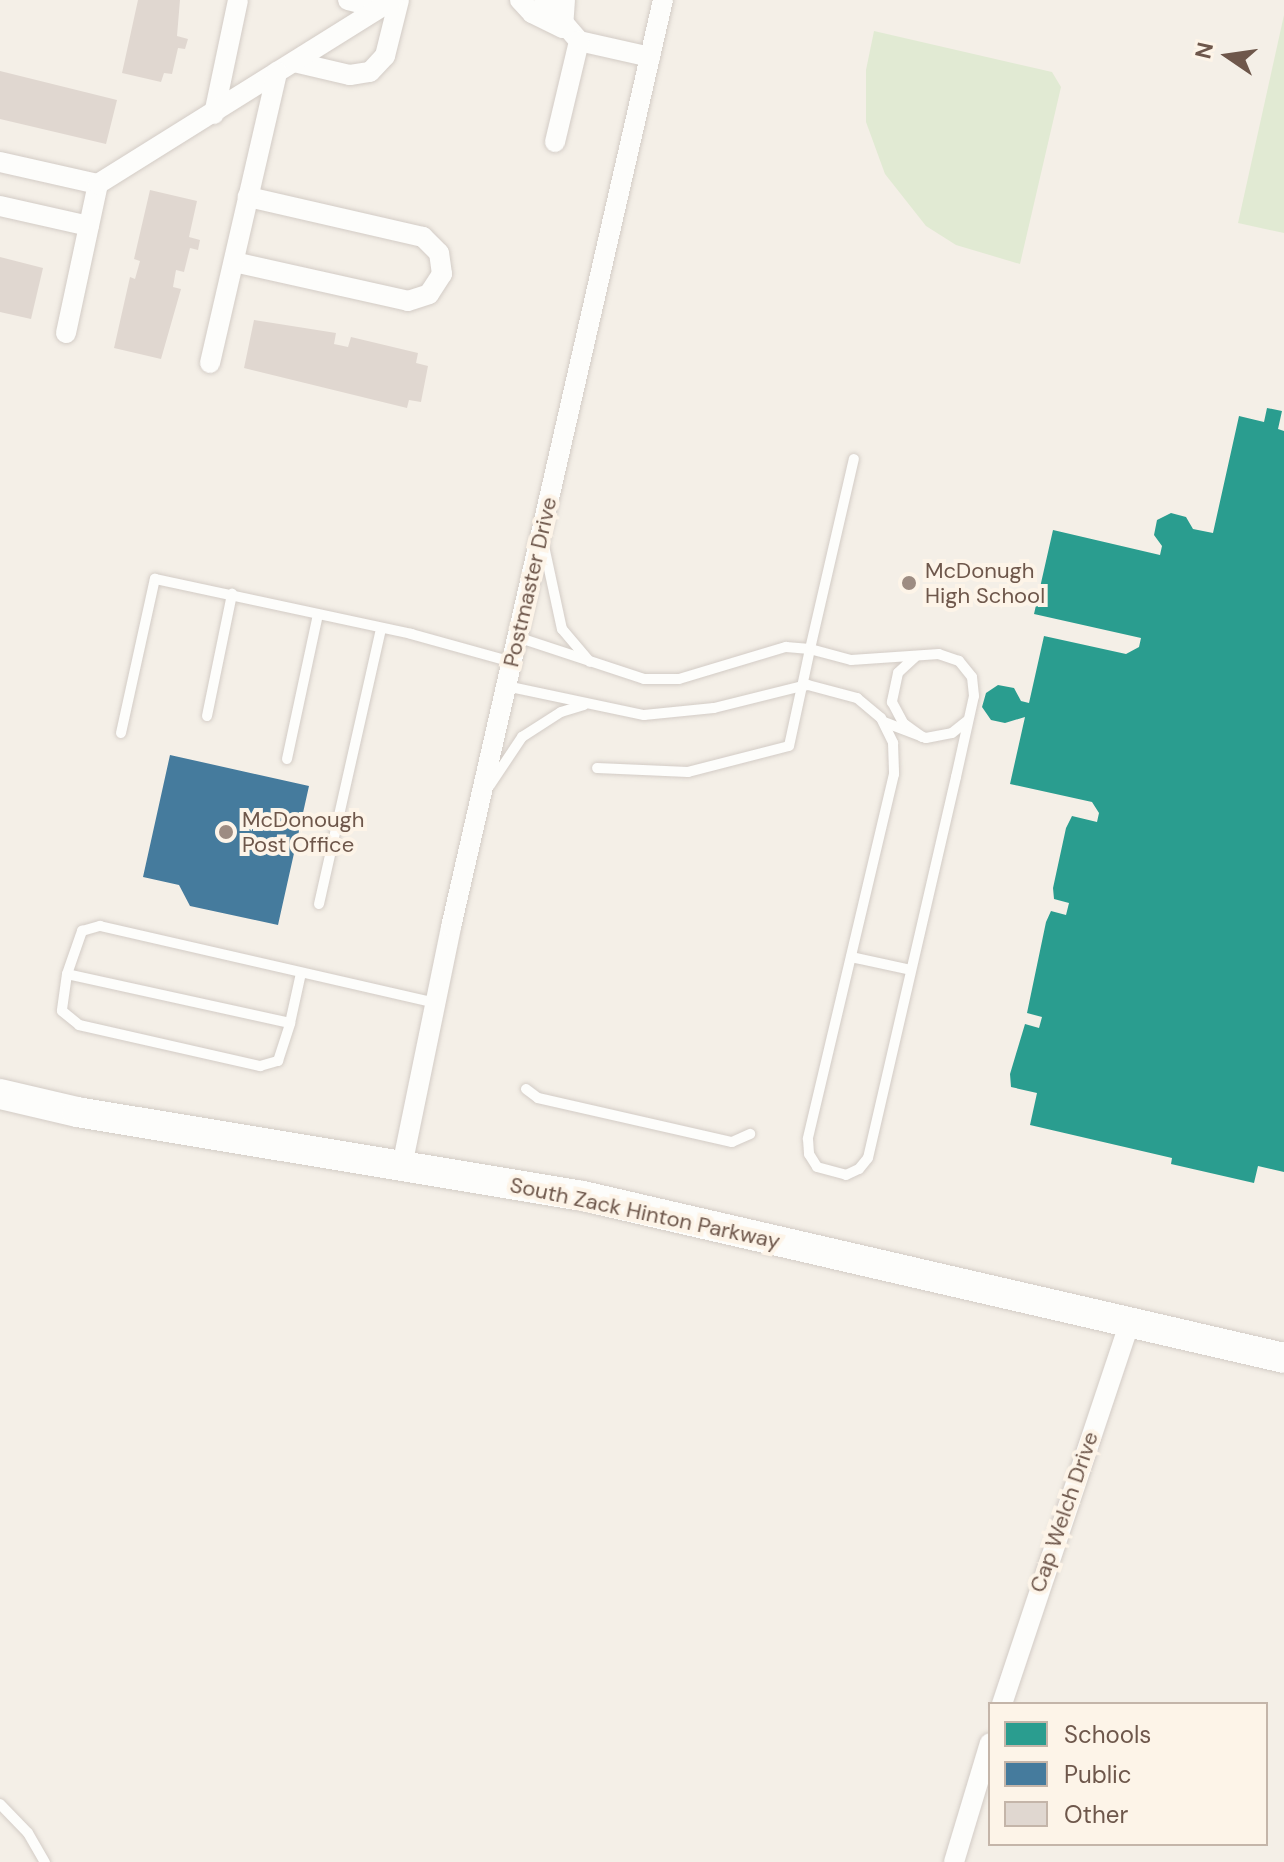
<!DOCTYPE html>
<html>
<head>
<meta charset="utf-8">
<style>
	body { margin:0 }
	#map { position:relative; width:1284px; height:1862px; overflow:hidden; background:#f4efe7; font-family:"DM Sans",sans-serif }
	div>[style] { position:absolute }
	.green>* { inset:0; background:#e1ead3 }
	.schools>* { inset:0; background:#2a9d8f }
	.public>* { inset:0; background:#457b9d }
	.building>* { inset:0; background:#e0d7d0 }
	.roads { filter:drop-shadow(0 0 2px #d3ccc6) drop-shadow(0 0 2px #d3ccc6) }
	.service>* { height:10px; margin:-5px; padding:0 5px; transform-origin:5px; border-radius:5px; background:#fdfdfb }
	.minor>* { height:20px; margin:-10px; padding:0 10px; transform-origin:10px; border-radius:10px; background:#fdfdfb }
	.secondary>* { height:30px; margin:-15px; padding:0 15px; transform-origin:15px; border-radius:15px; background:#fdfdfb }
	.dots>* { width:22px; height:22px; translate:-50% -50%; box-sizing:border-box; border:4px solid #fdf4e8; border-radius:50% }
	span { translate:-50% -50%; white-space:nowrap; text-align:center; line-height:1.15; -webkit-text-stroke:8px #fdf4e8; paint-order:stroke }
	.poi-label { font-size:22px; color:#6e574b }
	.left { translate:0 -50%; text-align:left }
	.street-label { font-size:22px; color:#6e574b }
	.legend { position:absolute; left:988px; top:1702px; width:280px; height:144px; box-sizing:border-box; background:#fdf4e8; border:2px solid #c4b5a9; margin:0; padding:10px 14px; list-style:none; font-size:24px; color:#6e574b }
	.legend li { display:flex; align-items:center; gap:16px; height:40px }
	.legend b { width:40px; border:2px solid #c4b5a9 }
	.north { position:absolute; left:1188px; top:16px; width:80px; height:80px; -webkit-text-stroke:6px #fdf4e8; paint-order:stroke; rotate:283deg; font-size:22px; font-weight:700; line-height:32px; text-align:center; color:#6e574b }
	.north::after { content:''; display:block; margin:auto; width:28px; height:36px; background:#6e574b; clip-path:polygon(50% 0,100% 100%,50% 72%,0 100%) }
</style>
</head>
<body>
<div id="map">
	<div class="green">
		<i style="clip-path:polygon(1284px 15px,1284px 233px,1238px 223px)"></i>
		<i style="clip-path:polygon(874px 31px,1052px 72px,1061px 87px,1020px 264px,956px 245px,926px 226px,885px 174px,866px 122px,866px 70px)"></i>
	</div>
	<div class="schools">
		<i style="clip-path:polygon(1267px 408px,1282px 411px,1278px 429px,1284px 431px,1284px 1172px,1258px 1166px,1254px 1183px,1171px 1164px,1172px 1158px,1030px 1125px,1037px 1093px,1011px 1087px,1010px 1074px,1025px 1024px,1039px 1028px,1042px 1017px,1027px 1013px,1046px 922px,1051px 911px,1066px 915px,1069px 903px,1054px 899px,1053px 888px,1066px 828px,1072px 816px,1097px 822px,1099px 813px,1092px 802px,1010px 784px,1025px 717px,1005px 723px,991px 720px,982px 707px,986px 693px,998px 685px,1014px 688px,1021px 701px,1029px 703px,1044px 636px,1126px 654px,1139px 647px,1141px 638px,1034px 614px,1053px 530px,1160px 555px,1162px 546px,1154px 535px,1157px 520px,1171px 513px,1186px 517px,1193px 529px,1213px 533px,1239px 416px,1264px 422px)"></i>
	</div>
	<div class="public">
		<i style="clip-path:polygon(170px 755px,309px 786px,278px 925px,190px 906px,179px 885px,143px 877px)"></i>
	</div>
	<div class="building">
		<i style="clip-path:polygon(138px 0,180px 0,177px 36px,188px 39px,185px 49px,178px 48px,172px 74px,164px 73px,161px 82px,122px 73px)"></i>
		<i style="clip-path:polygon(0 71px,117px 100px,106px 144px,0 119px)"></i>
		<i style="clip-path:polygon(150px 190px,197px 201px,189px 237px,200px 240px,198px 250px,190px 248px,184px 272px,176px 270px,173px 287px,181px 289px,161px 359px,114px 348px,130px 277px,135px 279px,140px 261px,134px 259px)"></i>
		<i style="clip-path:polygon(0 257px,43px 268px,31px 319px,0 312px)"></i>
		<i style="clip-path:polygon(254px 320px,336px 333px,334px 344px,348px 347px,351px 337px,418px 353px,416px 363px,428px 366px,421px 402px,409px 400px,407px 408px,244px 368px)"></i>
	</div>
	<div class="roads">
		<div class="service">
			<i style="left:544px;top:546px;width:85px;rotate:77.8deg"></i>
			<i style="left:562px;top:629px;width:43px;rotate:49.7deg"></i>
			<i style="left:517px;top:637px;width:134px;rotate:18.3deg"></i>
			<i style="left:644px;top:679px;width:35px"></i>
			<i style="left:679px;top:679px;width:112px;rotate:-16.7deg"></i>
			<i style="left:786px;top:647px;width:24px;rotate:5deg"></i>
			<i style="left:810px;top:649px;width:195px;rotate:-77deg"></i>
			<i style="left:915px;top:657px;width:23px;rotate:137deg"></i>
			<i style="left:898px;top:673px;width:30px;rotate:102deg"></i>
			<i style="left:892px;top:702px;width:24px;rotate:62deg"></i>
			<i style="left:903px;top:723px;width:24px;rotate:36deg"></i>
			<i style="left:506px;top:686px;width:141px;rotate:11.9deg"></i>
			<i style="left:644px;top:715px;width:70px;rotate:-5.7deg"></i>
			<i style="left:714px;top:708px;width:91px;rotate:-14deg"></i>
			<i style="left:802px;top:686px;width:6px;rotate:-9deg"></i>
			<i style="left:808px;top:685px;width:51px;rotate:14.9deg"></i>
			<i style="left:857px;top:698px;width:31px;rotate:40deg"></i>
			<i style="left:881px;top:718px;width:28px;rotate:64deg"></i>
			<i style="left:893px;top:743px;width:31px;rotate:88deg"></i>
			<i style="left:894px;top:774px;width:375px;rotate:103.3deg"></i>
			<i style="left:808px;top:1139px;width:15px;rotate:86deg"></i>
			<i style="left:809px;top:1154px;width:15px;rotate:58deg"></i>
			<i style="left:817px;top:1167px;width:30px;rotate:15deg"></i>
			<i style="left:846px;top:1175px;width:14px;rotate:-25deg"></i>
			<i style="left:859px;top:1169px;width:14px;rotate:-51deg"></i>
			<i style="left:868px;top:1158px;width:391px;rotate:-77deg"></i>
			<i style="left:956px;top:777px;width:83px;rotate:-77.5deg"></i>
			<i style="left:974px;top:696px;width:19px;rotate:-96deg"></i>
			<i style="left:972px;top:677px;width:21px;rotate:-129deg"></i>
			<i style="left:959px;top:661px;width:21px;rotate:-161deg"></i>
			<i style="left:939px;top:654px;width:88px;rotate:176.1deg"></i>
			<i style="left:851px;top:660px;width:42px;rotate:-165deg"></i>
			<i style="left:810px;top:649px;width:38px;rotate:102deg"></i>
			<i style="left:802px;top:686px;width:61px;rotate:102.2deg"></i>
			<i style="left:789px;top:746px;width:104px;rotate:165.6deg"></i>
			<i style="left:688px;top:772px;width:91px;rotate:-177.5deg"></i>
			<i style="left:207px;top:716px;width:125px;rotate:-78.4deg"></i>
			<i style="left:884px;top:722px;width:45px;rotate:20.9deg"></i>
			<i style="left:926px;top:738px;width:26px;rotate:-11deg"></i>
			<i style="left:952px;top:733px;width:19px;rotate:-39deg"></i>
			<i style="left:121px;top:733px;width:158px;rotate:-77.6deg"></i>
			<i style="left:155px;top:579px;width:262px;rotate:12.1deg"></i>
			<i style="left:411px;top:634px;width:105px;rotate:15.5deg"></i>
			<i style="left:287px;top:759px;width:148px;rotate:-77.9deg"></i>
			<i style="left:490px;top:785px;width:58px;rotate:-56.3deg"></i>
			<i style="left:522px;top:737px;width:46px;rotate:-32.7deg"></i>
			<i style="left:561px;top:712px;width:24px;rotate:-17deg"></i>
			<i style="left:319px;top:904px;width:283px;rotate:-77.3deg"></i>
			<i style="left:851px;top:957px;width:61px;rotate:12.2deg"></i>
			<i style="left:301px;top:973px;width:51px;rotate:102.4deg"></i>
			<i style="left:290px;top:1023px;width:228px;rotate:-167.6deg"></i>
			<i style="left:67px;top:974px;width:46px;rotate:-70.8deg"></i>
			<i style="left:82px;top:931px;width:19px;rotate:-16deg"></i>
			<i style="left:100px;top:926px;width:344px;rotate:12.9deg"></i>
			<i style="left:67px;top:974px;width:37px;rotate:98deg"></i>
			<i style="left:62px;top:1011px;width:22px;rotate:39deg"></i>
			<i style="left:79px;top:1025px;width:186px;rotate:12.8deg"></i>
			<i style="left:260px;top:1066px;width:19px;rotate:-16deg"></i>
			<i style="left:278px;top:1061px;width:40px;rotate:-72deg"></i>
			<i style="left:526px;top:1089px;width:15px;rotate:37deg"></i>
			<i style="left:538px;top:1098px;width:199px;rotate:12.8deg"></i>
			<i style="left:732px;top:1142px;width:20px;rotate:-24deg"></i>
			<i style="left:0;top:1804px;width:40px;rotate:46deg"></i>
			<i style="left:28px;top:1833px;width:34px;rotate:60deg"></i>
		</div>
		<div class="minor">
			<i style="left:348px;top:0;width:32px;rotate:14deg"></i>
			<i style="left:520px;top:0;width:18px;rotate:47deg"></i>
			<i style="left:532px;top:13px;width:34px;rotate:26deg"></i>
			<i style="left:544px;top:0;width:54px;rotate:49.5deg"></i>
			<i style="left:579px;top:41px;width:73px;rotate:12.7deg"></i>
			<i style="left:563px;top:28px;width:28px;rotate:-86deg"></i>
			<i style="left:294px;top:62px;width:57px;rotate:13.1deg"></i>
			<i style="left:350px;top:75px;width:20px;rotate:-9deg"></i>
			<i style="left:370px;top:72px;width:22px;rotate:-47deg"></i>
			<i style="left:385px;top:56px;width:58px;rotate:-76deg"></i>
			<i style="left:214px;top:114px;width:116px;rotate:-78.1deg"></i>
			<i style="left:555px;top:142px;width:104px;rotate:-76.6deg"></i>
			<i style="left:0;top:162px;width:100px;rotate:12.7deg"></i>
			<i style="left:0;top:206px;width:91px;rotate:12.7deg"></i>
			<i style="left:234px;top:262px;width:178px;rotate:12.6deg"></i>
			<i style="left:408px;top:301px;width:22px;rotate:-18deg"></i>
			<i style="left:429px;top:294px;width:24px;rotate:-57deg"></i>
			<i style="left:442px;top:274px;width:21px;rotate:-98deg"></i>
			<i style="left:439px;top:253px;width:23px;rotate:-135deg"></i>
			<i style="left:423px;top:237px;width:180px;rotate:-167.1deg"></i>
			<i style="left:66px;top:333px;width:152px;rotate:-77.9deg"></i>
			<i style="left:98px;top:184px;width:348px;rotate:-32deg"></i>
			<i style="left:210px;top:363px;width:299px;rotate:-77deg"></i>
			<i style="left:402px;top:1166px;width:244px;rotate:-78.4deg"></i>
			<i style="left:451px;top:927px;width:951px;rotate:-77.12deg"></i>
			<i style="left:1002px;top:1704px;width:403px;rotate:-71.5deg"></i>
			<i style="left:954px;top:1862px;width:124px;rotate:-73.2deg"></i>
		</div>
		<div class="secondary">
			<i style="left:0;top:1094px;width:79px;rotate:13.2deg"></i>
			<i style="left:77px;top:1112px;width:513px;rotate:9.43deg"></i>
			<i style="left:583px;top:1196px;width:719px;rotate:13.01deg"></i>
		</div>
	</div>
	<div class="dots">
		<i style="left:909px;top:583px;background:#9d8c82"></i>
		<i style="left:226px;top:832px;background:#9d8c82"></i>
	</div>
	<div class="poi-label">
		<span class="left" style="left:925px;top:583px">McDonugh<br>High School</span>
		<span class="left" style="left:242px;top:832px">McDonough<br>Post Office</span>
	</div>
	<div class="street-label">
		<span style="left:530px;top:582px;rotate:-77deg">Postmaster Drive</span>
		<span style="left:645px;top:1213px;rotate:12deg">South Zack Hinton Parkway</span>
		<span style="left:1064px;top:1512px;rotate:-71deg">Cap Welch Drive</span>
	</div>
	<ul class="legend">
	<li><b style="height:22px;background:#2a9d8f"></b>Schools</li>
	<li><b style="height:22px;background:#457b9d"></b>Public</li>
	<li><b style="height:22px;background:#e0d7d0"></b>Other</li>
	</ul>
	<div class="north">N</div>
</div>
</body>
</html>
